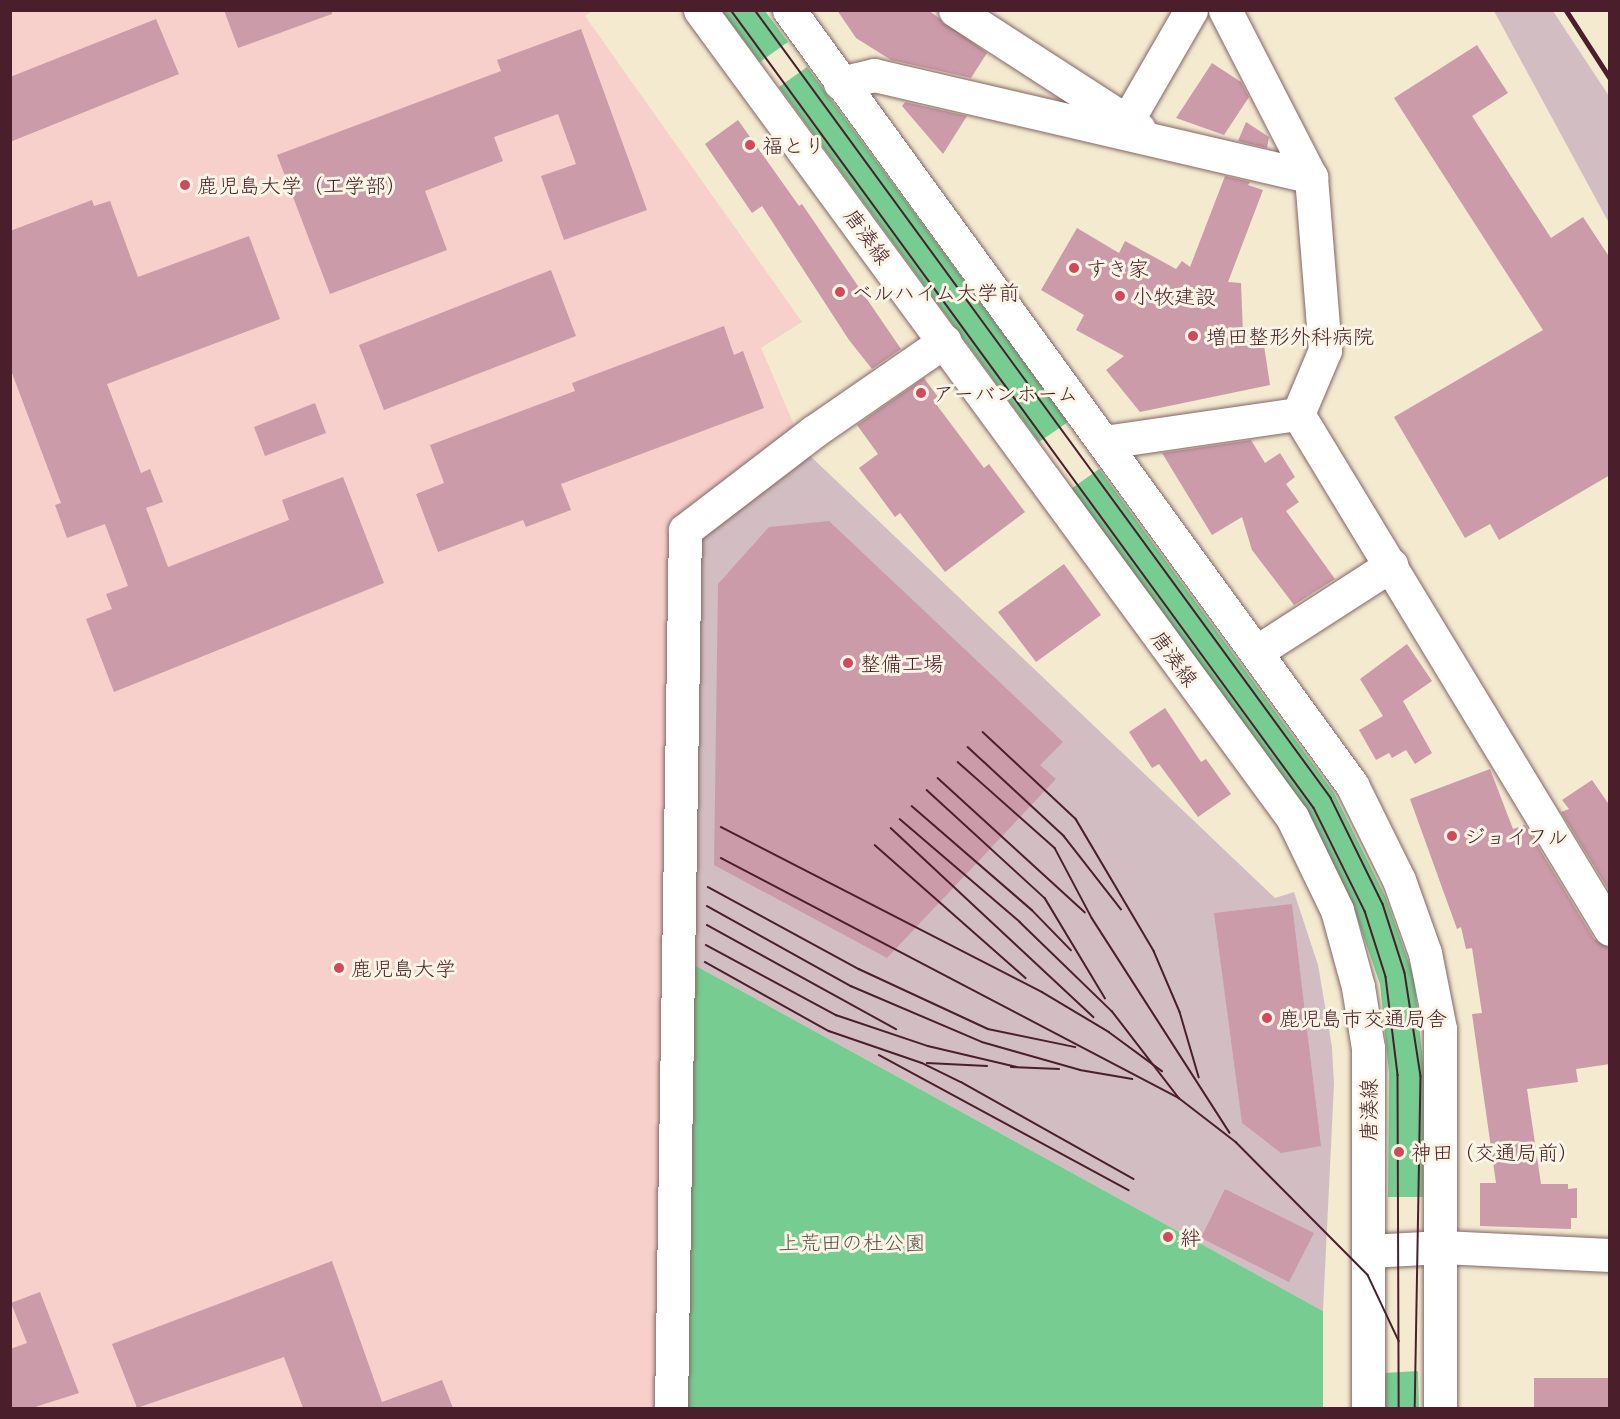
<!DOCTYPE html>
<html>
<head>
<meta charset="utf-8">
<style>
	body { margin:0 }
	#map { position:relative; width:1620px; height:1419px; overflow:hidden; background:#f3ead0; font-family:Mali,"Klee One",sans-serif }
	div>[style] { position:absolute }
	.built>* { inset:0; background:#f7d0cb }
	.industrial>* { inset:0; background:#d2bec2 }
	.green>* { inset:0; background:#76cc91 }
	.building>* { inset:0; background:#cb9baa }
	.roads { filter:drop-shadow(0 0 2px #856665) drop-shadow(0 0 2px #856665) }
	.street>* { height:33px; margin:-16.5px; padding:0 16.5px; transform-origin:16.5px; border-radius:16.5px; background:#fff }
	.secondary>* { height:33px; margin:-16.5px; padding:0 16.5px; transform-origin:16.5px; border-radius:16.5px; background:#fff }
	.tram>* { height:1.5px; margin:-0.75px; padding:0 0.75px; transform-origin:0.75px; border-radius:0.75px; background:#4a1f2b }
	.rail>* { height:4.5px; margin:-2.25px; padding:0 2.25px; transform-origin:2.25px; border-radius:2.25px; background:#4a1f2b }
	.dots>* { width:16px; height:16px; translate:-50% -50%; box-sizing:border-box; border:3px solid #fcf5e5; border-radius:50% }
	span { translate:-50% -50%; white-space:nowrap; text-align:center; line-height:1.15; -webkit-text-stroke:6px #fcf5e5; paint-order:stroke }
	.poi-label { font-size:21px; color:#4a1f2b }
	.left { translate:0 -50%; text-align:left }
	.street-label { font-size:21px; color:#4a1f2b }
	.park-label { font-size:21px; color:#57534a }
	.frame { position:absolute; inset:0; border:12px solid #4a1f2b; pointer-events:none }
</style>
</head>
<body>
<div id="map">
	<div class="built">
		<i style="clip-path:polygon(10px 11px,593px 11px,585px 16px,802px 322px,761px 348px,797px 432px,673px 528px,663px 1408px,11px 1408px)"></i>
	</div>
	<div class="industrial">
		<i style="clip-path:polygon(1494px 11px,1553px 11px,1609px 96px,1609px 223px)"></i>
		<i style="clip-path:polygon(805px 451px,1275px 898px,1294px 892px,1318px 965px,1332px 1047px,1334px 1084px,1323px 1311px,689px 962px,693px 535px)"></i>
	</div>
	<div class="green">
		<i style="clip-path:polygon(722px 11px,765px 11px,788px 42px,760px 62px)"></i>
		<i style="clip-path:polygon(807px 67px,1068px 422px,1039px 442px,779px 87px)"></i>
		<i style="clip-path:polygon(1099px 469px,1334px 793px,1385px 896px,1414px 977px,1424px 1072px,1423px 1197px,1388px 1197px,1389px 1073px,1380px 984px,1354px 909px,1305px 812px,1071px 489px)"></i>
		<i style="clip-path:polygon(689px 962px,1323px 1311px,1323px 1408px,683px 1408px)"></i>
		<i style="clip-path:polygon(1418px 1371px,1419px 1408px,1384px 1408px,1384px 1373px)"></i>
	</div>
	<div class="building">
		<i style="clip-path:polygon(224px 10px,332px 10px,332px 14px,238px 48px)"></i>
		<i style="clip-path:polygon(837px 10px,928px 10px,987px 53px,971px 78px,891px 60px,856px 38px)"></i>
		<i style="clip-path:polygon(156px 19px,179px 74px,10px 142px,10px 77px)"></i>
		<i style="clip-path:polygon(581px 29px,647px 210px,564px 240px,541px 176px,576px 164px,558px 114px,494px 137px,503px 161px,425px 191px,447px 250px,330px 294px,277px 155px,501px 71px,497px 60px)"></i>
		<i style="clip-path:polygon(1477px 45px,1508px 93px,1472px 116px,1551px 238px,1583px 217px,1610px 258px,1610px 475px,1499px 540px,1490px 524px,1465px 538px,1394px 417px,1543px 330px,1394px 98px)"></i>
		<i style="clip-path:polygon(1212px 63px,1241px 82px,1249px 97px,1224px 135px,1176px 118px)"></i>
		<i style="clip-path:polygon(905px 102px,967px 116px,943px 154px,902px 106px)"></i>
		<i style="clip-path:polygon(738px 120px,799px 206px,802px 204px,901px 349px,872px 369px,849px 340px,762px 206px,752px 213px,705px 144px)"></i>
		<i style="clip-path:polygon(1246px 122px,1269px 137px,1267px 148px,1238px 141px)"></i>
		<i style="clip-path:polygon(1225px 176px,1250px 182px,1248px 185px,1263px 190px,1228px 282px,1241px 283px,1243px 334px,1263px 339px,1270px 385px,1140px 412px,1106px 370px,1124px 356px,1076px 330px,1084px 315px,1041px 290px,1077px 228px,1119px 253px,1125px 241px,1176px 269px,1182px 261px,1190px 267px)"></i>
		<i style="clip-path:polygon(92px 200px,94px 206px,110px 201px,138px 277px,249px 236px,280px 319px,107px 384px,141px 473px,150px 469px,163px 502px,146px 508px,168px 567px,289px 520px,282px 500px,343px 477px,384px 583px,114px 692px,86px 619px,112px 609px,106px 594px,128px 586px,105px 524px,67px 538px,55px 505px,61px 503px,10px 368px,10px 231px)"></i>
		<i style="clip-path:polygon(551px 270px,576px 336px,384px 410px,359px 345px)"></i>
		<i style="clip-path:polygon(724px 326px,734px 355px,743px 351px,764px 408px,561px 484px,571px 510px,526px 527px,523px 520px,438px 552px,416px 494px,444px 483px,430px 445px,575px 391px,572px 383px)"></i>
		<i style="clip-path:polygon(924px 378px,938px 397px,933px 400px,984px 468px,989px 464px,1025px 512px,945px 572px,900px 513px,895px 517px,859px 468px,878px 454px,857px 425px)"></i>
		<i style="clip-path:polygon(315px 403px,326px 433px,265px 456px,254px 427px)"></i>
		<i style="clip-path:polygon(1251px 440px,1265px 463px,1280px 453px,1295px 477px,1286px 484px,1299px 502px,1286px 511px,1335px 579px,1294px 605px,1252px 550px,1242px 517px,1212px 535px,1162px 453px)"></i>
		<i style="clip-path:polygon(829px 521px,1063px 742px,1040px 765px,1056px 779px,887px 958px,714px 865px,718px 584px,769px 527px)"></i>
		<i style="clip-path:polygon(1064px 564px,1101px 615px,1036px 662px,998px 612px)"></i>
		<i style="clip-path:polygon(1407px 644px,1432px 681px,1403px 701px,1432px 753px,1415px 764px,1406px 750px,1392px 758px,1389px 753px,1376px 760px,1359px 730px,1383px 716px,1360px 679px)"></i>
		<i style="clip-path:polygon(1165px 708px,1201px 762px,1206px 759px,1231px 794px,1198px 817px,1159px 764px,1152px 768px,1129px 732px)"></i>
		<i style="clip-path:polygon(1490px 769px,1513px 829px,1525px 825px,1594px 939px,1610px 948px,1610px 1064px,1576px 1069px,1578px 1082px,1527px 1089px,1541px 1184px,1568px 1184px,1568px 1189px,1577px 1188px,1577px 1218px,1571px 1218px,1571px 1229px,1480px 1226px,1480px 1183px,1496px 1183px,1472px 1014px,1482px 1013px,1472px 948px,1466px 949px,1461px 927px,1457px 929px,1410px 799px)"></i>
		<i style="clip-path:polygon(1592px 780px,1610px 806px,1610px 892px,1561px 812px,1569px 809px,1562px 800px)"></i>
		<i style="clip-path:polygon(1292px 904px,1321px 1146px,1281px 1153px,1242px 1123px,1214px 913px)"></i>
		<i style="clip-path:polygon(1225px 1189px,1314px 1233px,1289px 1282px,1201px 1238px)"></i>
		<i style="clip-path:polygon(332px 1261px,382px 1402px,442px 1380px,453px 1408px,303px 1408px,284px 1357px,137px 1408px,112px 1344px)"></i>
		<i style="clip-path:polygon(40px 1292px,79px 1393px,32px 1408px,10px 1408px,10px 1349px,27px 1343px,11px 1303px)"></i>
		<i style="clip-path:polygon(1534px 1378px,1610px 1378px,1610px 1408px,1534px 1408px)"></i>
	</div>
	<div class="roads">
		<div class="street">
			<i style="left:955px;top:10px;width:219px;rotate:32.9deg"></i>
			<i style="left:1225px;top:10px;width:188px;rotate:62.8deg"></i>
			<i style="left:1311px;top:177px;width:174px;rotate:85.4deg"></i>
			<i style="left:1325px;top:350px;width:69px;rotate:112.9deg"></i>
			<i style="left:1298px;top:414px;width:602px;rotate:58.79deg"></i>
			<i style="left:840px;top:83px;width:35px;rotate:-13deg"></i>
			<i style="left:874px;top:75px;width:449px;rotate:13.1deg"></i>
			<i style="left:1127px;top:121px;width:128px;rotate:-60deg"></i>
			<i style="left:1105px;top:442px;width:195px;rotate:-8.3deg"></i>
			<i style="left:1256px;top:652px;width:161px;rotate:-32.8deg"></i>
			<i style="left:1369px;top:1251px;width:73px;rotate:-3.1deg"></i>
			<i style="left:1442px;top:1247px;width:168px;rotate:2.7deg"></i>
			<i style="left:671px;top:1408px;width:878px;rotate:-89.09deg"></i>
			<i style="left:685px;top:530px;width:161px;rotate:-37.4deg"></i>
			<i style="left:813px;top:432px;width:160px;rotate:-34.6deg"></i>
		</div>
		<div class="secondary">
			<i style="left:700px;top:10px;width:1001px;rotate:53.74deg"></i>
			<i style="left:1292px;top:817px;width:103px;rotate:64.2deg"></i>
			<i style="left:1337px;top:910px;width:80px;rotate:74.7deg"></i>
			<i style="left:1358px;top:987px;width:62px;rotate:80.7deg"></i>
			<i style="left:1368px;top:1048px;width:360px;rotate:90deg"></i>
			<i style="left:789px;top:10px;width:958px;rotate:54deg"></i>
			<i style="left:1352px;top:785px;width:106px;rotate:63.7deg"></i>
			<i style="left:1399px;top:880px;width:77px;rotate:70.4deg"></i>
			<i style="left:1425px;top:953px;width:77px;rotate:78.8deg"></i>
			<i style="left:1440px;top:1029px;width:379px;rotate:90deg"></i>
		</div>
	</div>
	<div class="tram">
		<i style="left:731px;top:10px;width:988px;rotate:53.85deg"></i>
		<i style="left:1314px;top:808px;width:115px;rotate:63.7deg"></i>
		<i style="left:1365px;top:911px;width:69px;rotate:72.3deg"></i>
		<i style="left:1386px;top:977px;width:99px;rotate:83deg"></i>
		<i style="left:1398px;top:1075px;width:333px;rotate:89.8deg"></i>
		<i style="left:755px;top:10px;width:976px;rotate:53.83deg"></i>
		<i style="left:1331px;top:798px;width:118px;rotate:63.9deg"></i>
		<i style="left:1383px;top:904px;width:72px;rotate:72.3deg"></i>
		<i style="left:1405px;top:973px;width:104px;rotate:81.2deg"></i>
		<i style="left:1421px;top:1076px;width:332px;rotate:91deg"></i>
		<i style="left:983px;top:732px;width:127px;rotate:43.1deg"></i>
		<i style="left:1076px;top:819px;width:153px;rotate:59.4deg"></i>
		<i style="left:1154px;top:951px;width:66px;rotate:66.9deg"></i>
		<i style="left:1180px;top:1012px;width:68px;rotate:73.7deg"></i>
		<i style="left:968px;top:747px;width:131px;rotate:42.8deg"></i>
		<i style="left:1064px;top:836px;width:93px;rotate:52deg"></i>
		<i style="left:958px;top:762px;width:130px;rotate:41.6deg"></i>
		<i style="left:1055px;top:848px;width:79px;rotate:62.1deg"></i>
		<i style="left:1092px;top:918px;width:255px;rotate:57.3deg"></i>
		<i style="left:938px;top:778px;width:199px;rotate:42.4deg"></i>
		<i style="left:927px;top:790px;width:160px;rotate:42.5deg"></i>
		<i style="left:1045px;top:898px;width:117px;rotate:59deg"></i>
		<i style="left:912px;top:806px;width:159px;rotate:40.9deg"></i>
		<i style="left:1032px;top:910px;width:56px;rotate:45.7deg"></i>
		<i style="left:900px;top:819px;width:158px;rotate:40.6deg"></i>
		<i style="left:1020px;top:922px;width:128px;rotate:44.1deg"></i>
		<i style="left:1112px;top:1011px;width:110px;rotate:52.4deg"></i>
		<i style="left:721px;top:827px;width:361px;rotate:27.2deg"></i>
		<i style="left:1042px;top:992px;width:78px;rotate:30.8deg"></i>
		<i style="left:1109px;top:1032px;width:66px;rotate:36.3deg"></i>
		<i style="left:891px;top:828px;width:277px;rotate:43deg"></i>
		<i style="left:875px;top:845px;width:201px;rotate:41.4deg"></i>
		<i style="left:721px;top:858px;width:517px;rotate:27.66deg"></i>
		<i style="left:1179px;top:1098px;width:72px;rotate:37.7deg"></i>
		<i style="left:1236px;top:1142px;width:187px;rotate:45.2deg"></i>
		<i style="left:1368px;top:1275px;width:73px;rotate:64.8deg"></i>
		<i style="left:708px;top:887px;width:172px;rotate:28.5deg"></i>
		<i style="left:859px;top:969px;width:142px;rotate:24.9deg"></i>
		<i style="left:988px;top:1029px;width:89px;rotate:11.7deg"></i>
		<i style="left:707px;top:906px;width:165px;rotate:29.1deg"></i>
		<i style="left:851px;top:986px;width:142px;rotate:23.1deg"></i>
		<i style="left:982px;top:1042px;width:102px;rotate:15.9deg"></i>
		<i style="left:1080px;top:1070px;width:53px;rotate:9.8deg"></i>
		<i style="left:707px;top:925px;width:216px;rotate:28.8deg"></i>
		<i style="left:706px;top:945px;width:148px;rotate:28.3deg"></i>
		<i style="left:836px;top:1015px;width:97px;rotate:18.6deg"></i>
		<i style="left:928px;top:1046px;width:91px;rotate:13.3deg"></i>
		<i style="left:705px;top:962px;width:142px;rotate:29.1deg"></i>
		<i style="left:829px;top:1031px;width:98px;rotate:19deg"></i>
		<i style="left:922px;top:1063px;width:43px;rotate:26deg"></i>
		<i style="left:961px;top:1082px;width:198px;rotate:29.3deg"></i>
		<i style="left:879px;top:1055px;width:284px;rotate:28.4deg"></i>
		<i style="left:927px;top:1063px;width:60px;rotate:2.9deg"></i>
		<i style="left:1011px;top:1067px;width:48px;rotate:2.4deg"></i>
	</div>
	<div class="rail">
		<i style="left:1566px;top:10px;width:81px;rotate:57.1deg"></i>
	</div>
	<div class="dots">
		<i style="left:750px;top:145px;background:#d1495b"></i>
		<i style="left:185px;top:185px;background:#d1495b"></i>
		<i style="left:1074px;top:268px;background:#d1495b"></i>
		<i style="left:840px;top:292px;background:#d1495b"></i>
		<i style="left:1120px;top:296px;background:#d1495b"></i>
		<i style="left:1193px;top:336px;background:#d1495b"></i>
		<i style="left:921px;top:393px;background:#d1495b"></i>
		<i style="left:848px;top:663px;background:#d1495b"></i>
		<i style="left:1452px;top:836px;background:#d1495b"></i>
		<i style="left:339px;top:968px;background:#d1495b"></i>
		<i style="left:1267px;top:1018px;background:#d1495b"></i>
		<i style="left:1399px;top:1152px;background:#d1495b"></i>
		<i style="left:1168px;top:1237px;background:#d1495b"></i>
	</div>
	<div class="poi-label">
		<span class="left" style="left:762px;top:145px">福とり</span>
		<span class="left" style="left:197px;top:185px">鹿児島大学（工学部）</span>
		<span class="left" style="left:1086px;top:268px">すき家</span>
		<span class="left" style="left:852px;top:292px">ベルハイム大学前</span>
		<span class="left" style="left:1132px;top:296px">小牧建設</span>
		<span class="left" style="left:1206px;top:336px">増田整形外科病院</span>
		<span class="left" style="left:933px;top:393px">アーバンホーム</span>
		<span class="left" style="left:860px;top:663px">整備工場</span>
		<span class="left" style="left:1464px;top:836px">ジョイフル</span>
		<span class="left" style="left:351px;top:968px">鹿児島大学</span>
		<span class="left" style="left:1279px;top:1018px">鹿児島市交通局舎</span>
		<span class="left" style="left:1411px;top:1152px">神田（交通局前）</span>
		<span class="left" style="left:1180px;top:1237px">絆</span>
	</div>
	<div class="street-label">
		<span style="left:868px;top:236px;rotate:54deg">唐湊線</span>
		<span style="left:1175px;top:658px;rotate:54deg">唐湊線</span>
		<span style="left:1368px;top:1110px;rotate:-90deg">唐湊線</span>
	</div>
	<div class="park-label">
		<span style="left:852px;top:1242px">上荒田の杜公園</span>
	</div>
	<div class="frame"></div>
</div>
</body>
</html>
